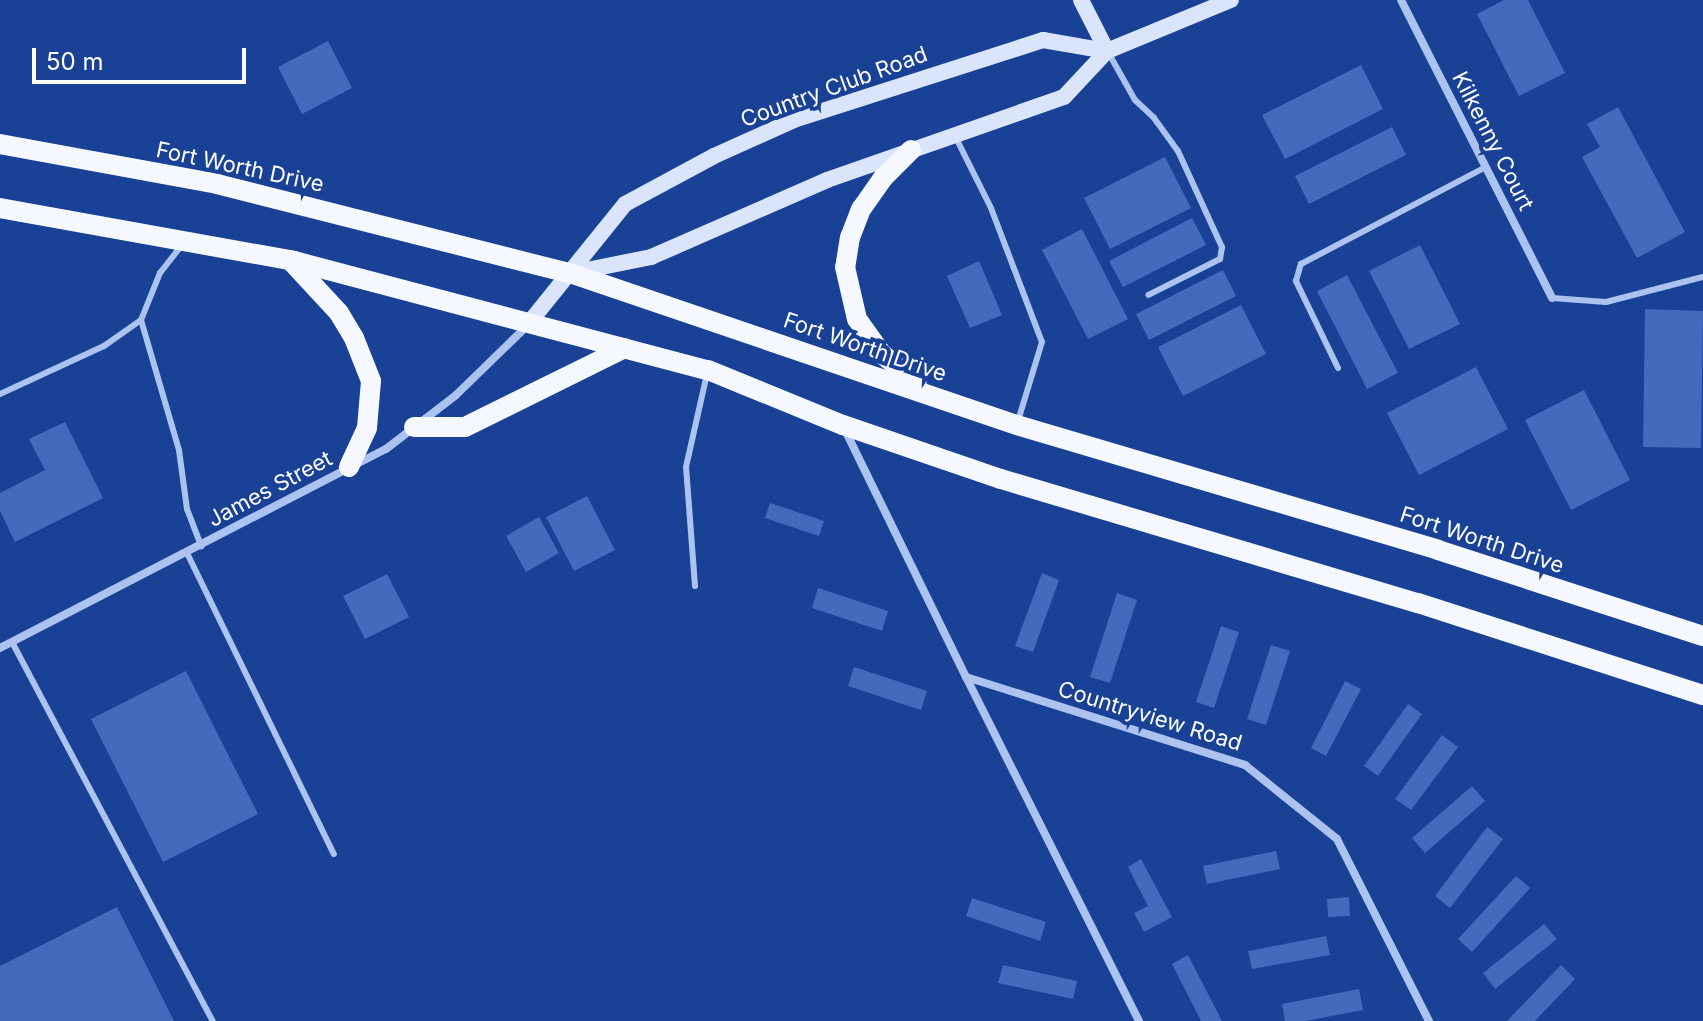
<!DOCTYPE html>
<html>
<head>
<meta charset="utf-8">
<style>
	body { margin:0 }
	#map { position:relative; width:1703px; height:1021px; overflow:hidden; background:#194196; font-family:Inter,sans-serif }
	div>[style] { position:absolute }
	.building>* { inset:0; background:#426abd }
	.lane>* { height:6px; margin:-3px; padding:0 3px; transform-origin:3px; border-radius:3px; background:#acc3f0 }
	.street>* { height:8px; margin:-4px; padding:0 4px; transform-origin:4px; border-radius:4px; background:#acc3f0 }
	.secondary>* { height:16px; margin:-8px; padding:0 8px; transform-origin:8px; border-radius:8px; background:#dae5fb }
	.primary>* { height:20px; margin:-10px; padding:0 10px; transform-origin:10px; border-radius:10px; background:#f6f8ff }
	span { translate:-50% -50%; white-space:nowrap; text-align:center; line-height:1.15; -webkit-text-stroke:8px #194196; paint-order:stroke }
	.street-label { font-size:22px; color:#fff }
	.scale { position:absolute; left:32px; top:48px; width:214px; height:36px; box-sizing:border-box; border:4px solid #fff; border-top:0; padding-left:10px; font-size:24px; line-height:28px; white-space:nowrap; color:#fff; -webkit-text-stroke:6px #194196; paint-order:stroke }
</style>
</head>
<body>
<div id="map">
	<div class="building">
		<i style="clip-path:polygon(1504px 0,1528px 0,1565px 73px,1519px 96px,1477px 14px)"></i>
		<i style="clip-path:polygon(328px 41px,352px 88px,302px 114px,278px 67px)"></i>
		<i style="clip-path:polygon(1361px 65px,1383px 109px,1285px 159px,1262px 115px)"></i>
		<i style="clip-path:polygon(1618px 107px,1685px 232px,1637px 258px,1582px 157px,1600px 147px,1587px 124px)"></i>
		<i style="clip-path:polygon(1392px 127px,1406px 155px,1309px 204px,1295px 176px)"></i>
		<i style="clip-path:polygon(1165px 157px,1191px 208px,1110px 249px,1084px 198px)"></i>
		<i style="clip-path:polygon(1192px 218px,1206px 245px,1123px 287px,1109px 261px)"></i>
		<i style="clip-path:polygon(1082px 229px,1128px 319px,1088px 339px,1042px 250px)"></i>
		<i style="clip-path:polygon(1420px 245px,1460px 324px,1409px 349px,1369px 271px)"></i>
		<i style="clip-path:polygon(979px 261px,1002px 315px,970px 328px,947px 276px)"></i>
		<i style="clip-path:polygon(1223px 270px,1236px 296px,1149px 340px,1136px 314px)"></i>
		<i style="clip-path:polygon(1347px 275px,1398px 373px,1367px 389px,1317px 291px)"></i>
		<i style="clip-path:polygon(1241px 305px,1266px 354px,1183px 396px,1158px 347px)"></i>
		<i style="clip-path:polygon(1645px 309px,1703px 311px,1701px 448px,1643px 447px)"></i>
		<i style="clip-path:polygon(1476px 367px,1508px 429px,1419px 475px,1387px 413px)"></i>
		<i style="clip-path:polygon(1584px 390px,1630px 480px,1571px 510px,1525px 420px)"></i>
		<i style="clip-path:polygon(65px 422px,103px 498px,15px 542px,0 511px,0 493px,45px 470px,29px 439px)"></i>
		<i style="clip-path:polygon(587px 496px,615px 550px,574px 571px,546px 517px)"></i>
		<i style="clip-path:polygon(770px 503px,824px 521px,819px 536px,765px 518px)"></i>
		<i style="clip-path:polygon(539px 517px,559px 553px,526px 572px,506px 536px)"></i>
		<i style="clip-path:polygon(1042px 573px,1059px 580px,1033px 652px,1015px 646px)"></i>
		<i style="clip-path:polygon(387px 574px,409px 617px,365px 639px,343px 596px)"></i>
		<i style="clip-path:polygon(818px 588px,888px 611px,882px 631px,812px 608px)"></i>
		<i style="clip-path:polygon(1117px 593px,1137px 600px,1110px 683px,1090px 677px)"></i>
		<i style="clip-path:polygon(1221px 626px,1239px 632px,1214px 708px,1196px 702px)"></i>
		<i style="clip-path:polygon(1271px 645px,1290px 651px,1266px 725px,1247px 719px)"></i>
		<i style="clip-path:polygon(854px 667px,927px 691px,921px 710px,848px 686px)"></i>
		<i style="clip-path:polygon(186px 671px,258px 814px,163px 862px,91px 719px)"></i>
		<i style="clip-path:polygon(1345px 681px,1361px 689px,1326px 756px,1311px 748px)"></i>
		<i style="clip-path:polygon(1408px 704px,1422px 714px,1378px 776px,1364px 766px)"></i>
		<i style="clip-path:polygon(1442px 735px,1458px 747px,1411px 810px,1395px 799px)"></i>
		<i style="clip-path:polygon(1472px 786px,1485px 801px,1425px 853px,1412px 838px)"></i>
		<i style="clip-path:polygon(1487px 827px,1503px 839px,1450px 908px,1435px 896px)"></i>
		<i style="clip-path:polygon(1276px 851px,1280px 869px,1207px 884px,1203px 866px)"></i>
		<i style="clip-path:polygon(1141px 859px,1172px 917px,1144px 932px,1134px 913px,1148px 906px,1128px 867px)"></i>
		<i style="clip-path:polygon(1516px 876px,1530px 888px,1472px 952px,1458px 939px)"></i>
		<i style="clip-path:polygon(1349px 897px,1350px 916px,1328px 917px,1327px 899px)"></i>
		<i style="clip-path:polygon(972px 898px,1046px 922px,1040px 941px,966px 916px)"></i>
		<i style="clip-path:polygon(117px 907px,174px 1021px,0 1021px,0 966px)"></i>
		<i style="clip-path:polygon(1544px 924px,1557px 939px,1495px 989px,1483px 973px)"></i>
		<i style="clip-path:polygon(1326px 936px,1330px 955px,1252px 969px,1248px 951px)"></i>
		<i style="clip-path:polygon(1188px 955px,1222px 1021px,1201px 1021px,1172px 964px)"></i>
		<i style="clip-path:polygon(1003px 965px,1077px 981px,1073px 999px,998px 983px)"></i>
		<i style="clip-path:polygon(1561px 965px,1575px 979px,1535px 1021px,1507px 1021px)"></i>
		<i style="clip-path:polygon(1359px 989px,1363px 1010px,1306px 1021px,1285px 1021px,1282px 1004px)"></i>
	</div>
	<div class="lane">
		<i style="left:1108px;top:52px;width:55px;rotate:60.6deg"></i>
		<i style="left:1135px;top:100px;width:26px;rotate:43deg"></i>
		<i style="left:1154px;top:118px;width:41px;rotate:54deg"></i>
		<i style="left:1178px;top:151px;width:106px;rotate:65.4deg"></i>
		<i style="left:1222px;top:247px;width:12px;rotate:99deg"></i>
		<i style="left:1220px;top:259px;width:80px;rotate:153.4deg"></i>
		<i style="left:956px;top:138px;width:78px;rotate:63.4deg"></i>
		<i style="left:991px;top:208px;width:143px;rotate:69.2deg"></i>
		<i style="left:1042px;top:342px;width:83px;rotate:106.9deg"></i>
		<i style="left:1552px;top:298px;width:54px;rotate:4.2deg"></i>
		<i style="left:1606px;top:302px;width:100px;rotate:-14.5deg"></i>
		<i style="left:141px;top:320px;width:135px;rotate:73.7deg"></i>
		<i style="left:179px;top:450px;width:60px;rotate:82.3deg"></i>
		<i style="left:187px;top:509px;width:40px;rotate:69deg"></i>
		<i style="left:1338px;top:368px;width:97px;rotate:-115.8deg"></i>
		<i style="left:1296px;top:281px;width:18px;rotate:-74deg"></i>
		<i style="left:1301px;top:264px;width:209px;rotate:-27.7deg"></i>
		<i style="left:0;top:394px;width:115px;rotate:-24.8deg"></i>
		<i style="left:104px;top:346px;width:45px;rotate:-35.1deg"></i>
		<i style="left:141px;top:320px;width:51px;rotate:-68deg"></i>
		<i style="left:160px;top:273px;width:36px;rotate:-52deg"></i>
		<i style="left:187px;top:553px;width:335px;rotate:64deg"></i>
		<i style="left:695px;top:586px;width:119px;rotate:-94.3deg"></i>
		<i style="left:686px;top:467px;width:95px;rotate:-77.3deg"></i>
		<i style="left:12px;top:642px;width:429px;rotate:62.1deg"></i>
	</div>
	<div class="street">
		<i style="left:1401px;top:0;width:334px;rotate:63.1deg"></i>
		<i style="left:845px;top:430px;width:275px;rotate:63.9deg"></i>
		<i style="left:0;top:648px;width:434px;rotate:-27.3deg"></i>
		<i style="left:386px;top:449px;width:88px;rotate:-37.6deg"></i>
		<i style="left:456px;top:395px;width:100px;rotate:-44.2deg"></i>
		<i style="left:1139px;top:1021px;width:385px;rotate:-116.7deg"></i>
		<i style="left:966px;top:677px;width:293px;rotate:17.5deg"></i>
		<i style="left:1245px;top:765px;width:118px;rotate:38.8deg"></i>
		<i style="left:1337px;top:839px;width:204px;rotate:63.2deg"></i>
	</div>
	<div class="secondary">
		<i style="left:1081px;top:0;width:57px;rotate:63deg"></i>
		<i style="left:572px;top:273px;width:81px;rotate:-11.4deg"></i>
		<i style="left:651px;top:257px;width:192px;rotate:-23.6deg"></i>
		<i style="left:827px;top:180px;width:251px;rotate:-19.3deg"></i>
		<i style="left:1064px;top:97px;width:63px;rotate:-46.9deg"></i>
		<i style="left:1107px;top:51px;width:134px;rotate:-22.4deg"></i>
		<i style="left:529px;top:323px;width:153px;rotate:-51.1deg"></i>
		<i style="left:625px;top:204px;width:101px;rotate:-28.3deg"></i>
		<i style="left:714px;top:156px;width:88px;rotate:-24.2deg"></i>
		<i style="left:794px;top:120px;width:262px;rotate:-17.8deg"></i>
		<i style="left:1043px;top:40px;width:65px;rotate:9.8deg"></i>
	</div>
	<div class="primary">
		<i style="left:0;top:144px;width:221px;rotate:10.4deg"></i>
		<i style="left:217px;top:184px;width:364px;rotate:14.2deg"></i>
		<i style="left:570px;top:273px;width:472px;rotate:18.8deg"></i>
		<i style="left:1017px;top:425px;width:439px;rotate:16.5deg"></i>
		<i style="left:1438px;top:550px;width:279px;rotate:18deg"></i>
		<i style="left:911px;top:150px;width:40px;rotate:135deg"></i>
		<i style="left:883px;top:178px;width:38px;rotate:125deg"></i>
		<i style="left:861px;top:209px;width:30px;rotate:111deg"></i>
		<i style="left:850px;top:237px;width:30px;rotate:99deg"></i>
		<i style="left:845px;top:267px;width:53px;rotate:77deg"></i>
		<i style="left:857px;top:319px;width:43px;rotate:54.5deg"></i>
		<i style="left:882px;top:354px;width:45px;rotate:39.6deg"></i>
		<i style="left:0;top:208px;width:299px;rotate:10.2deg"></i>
		<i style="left:294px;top:261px;width:428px;rotate:14.8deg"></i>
		<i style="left:708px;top:370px;width:146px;rotate:22.2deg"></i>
		<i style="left:843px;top:425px;width:167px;rotate:18.9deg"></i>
		<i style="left:1001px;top:479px;width:435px;rotate:16.6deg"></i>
		<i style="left:1418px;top:603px;width:299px;rotate:17.9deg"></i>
		<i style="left:290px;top:260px;width:72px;rotate:47.2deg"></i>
		<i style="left:339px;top:313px;width:29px;rotate:59deg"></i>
		<i style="left:354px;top:338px;width:46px;rotate:68.4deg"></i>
		<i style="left:371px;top:381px;width:47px;rotate:94.9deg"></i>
		<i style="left:367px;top:428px;width:43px;rotate:114.8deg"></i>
		<i style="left:414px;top:427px;width:51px"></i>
		<i style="left:465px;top:427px;width:178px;rotate:-26.3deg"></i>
	</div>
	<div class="street-label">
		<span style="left:834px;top:87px;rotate:-20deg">Country Club Road</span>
		<span style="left:1493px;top:141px;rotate:63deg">Kilkenny Court</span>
		<span style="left:240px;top:167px;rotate:12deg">Fort Worth Drive</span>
		<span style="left:865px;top:347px;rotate:19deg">Fort Worth Drive</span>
		<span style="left:270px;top:489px;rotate:-28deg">James Street</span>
		<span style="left:1482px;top:540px;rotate:18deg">Fort Worth Drive</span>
		<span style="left:1150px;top:716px;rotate:17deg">Countryview Road</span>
	</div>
	<div class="scale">50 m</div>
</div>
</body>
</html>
